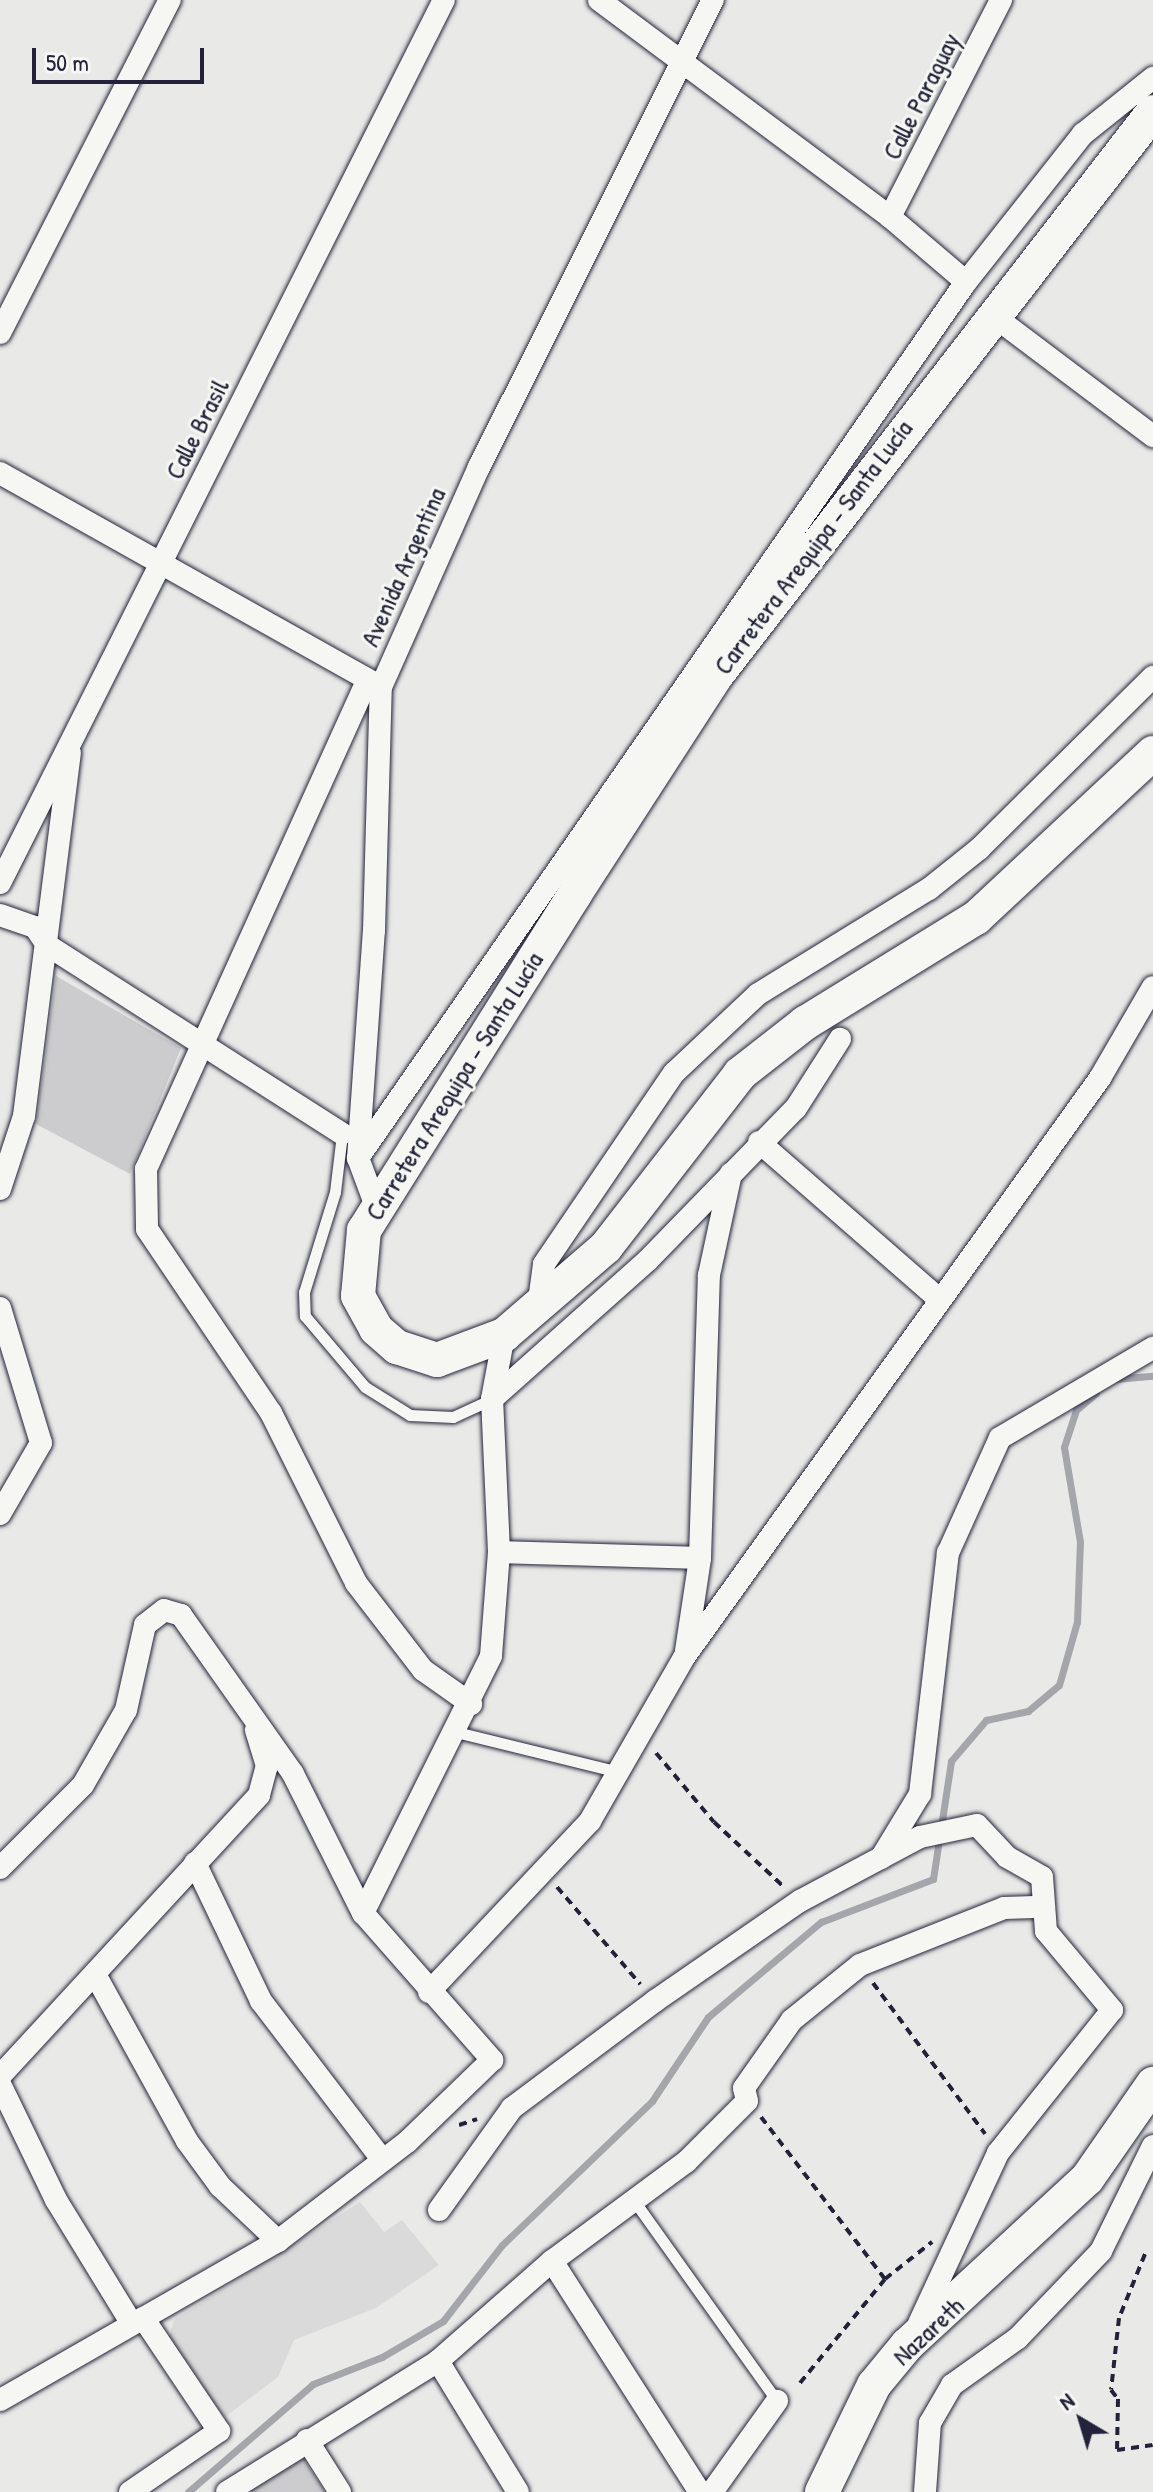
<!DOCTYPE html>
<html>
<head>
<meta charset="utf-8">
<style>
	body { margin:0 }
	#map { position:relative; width:1153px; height:2492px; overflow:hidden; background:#e9e9e7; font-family:"Patrick Hand",sans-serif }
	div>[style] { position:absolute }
	.built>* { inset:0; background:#dadada }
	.green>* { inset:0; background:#ccccce }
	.stream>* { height:7px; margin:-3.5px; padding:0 3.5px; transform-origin:3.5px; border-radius:3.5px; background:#a5a5ac }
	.path>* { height:4px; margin-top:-2px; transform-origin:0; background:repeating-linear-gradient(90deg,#22223b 0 8px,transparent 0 14px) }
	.roads { filter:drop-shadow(0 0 2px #22223b) drop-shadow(0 0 2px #22223b) }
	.service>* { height:11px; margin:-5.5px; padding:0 5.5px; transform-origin:5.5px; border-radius:5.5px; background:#f6f6f2 }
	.minor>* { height:22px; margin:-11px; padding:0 11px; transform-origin:11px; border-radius:11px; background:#f6f6f2 }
	.primary>* { height:34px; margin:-17px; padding:0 17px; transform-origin:17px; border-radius:17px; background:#f6f6f2 }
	span { translate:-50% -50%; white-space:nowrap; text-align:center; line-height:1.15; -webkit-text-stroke:6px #f6f6f2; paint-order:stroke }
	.street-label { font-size:26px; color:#22223b }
	.north { position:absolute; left:1041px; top:2380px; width:80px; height:80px; -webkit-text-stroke:6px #f6f6f2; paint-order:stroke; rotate:322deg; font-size:22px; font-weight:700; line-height:32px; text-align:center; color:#22223b }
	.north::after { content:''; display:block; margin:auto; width:28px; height:36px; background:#22223b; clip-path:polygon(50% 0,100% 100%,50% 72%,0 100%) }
	.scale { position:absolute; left:32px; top:48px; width:172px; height:36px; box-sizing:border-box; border:4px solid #22223b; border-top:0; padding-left:10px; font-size:24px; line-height:28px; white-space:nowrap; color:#22223b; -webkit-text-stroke:6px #f6f6f2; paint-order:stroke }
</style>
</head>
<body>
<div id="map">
	<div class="built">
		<i style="clip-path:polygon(360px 2202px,384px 2232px,402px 2220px,439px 2265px,376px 2308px,294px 2340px,278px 2377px,225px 2417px,168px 2340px,174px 2320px)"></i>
	</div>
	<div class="green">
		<i style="clip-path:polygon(56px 976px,181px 1048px,130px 1174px,36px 1124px)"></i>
		<i style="clip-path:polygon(302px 2457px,325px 2492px,247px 2492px)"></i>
	</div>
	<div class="stream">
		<i style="left:1115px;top:1379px;width:38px;rotate:-5deg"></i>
		<i style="left:188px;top:2492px;width:165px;rotate:-40.8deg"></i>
		<i style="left:313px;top:2384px;width:74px;rotate:-21.4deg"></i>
		<i style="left:382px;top:2357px;width:71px;rotate:-30.5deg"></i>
		<i style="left:443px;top:2321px;width:96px;rotate:-52.2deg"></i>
		<i style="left:502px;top:2245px;width:208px;rotate:-43.8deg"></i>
		<i style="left:652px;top:2101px;width:101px;rotate:-56.3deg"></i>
		<i style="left:708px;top:2017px;width:148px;rotate:-40.1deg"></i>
		<i style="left:821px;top:1922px;width:120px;rotate:-21deg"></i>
		<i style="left:933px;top:1879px;width:119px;rotate:-81.3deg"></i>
		<i style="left:951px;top:1761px;width:54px;rotate:-49.5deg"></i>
		<i style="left:986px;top:1720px;width:43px;rotate:-12.1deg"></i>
		<i style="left:1028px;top:1711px;width:40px;rotate:-40deg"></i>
		<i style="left:1059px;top:1685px;width:66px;rotate:-74.1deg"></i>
		<i style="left:1077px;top:1622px;width:80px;rotate:-87.9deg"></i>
		<i style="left:1080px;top:1542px;width:96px;rotate:-99.6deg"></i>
		<i style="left:1064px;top:1447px;width:39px;rotate:-72deg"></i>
		<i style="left:1076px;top:1410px;width:26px;rotate:-40deg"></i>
	</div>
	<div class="path">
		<i style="left:656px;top:1753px;width:90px;rotate:50deg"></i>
		<i style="left:714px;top:1822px;width:97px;rotate:42.9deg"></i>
		<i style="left:557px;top:1887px;width:128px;rotate:49.4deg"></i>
		<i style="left:873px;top:1983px;width:188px;rotate:53.4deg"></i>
		<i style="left:761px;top:2117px;width:204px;rotate:52.6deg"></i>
		<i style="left:885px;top:2279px;width:60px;rotate:-38.2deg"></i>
		<i style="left:459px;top:2125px;width:19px;rotate:-18deg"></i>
		<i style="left:1145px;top:2254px;width:69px;rotate:112.1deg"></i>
		<i style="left:1119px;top:2318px;width:72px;rotate:96.3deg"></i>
		<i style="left:1111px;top:2390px;width:11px;rotate:52deg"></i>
		<i style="left:1118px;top:2399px;width:51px;rotate:91.1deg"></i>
		<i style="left:1117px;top:2450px;width:36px;rotate:-8deg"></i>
		<i style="left:800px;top:2383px;width:134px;rotate:-50.7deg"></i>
	</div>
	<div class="roads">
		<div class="service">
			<i style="left:342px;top:1134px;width:58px;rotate:96.9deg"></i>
			<i style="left:335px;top:1192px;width:105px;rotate:107.2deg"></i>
			<i style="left:304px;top:1292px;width:24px;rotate:88deg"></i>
			<i style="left:305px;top:1316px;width:93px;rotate:49.8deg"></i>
			<i style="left:365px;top:1387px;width:53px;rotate:31.9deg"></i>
			<i style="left:410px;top:1415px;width:43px;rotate:2.7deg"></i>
			<i style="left:453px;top:1417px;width:43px;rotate:-24.8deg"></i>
			<i style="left:456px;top:1732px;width:168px;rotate:13.8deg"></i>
			<i style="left:635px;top:2202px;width:244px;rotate:54.5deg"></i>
		</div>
		<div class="minor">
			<i style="left:599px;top:0;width:363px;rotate:36.7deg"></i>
			<i style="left:890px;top:217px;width:100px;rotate:40.5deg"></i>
			<i style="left:890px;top:217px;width:244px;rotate:-62.9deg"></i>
			<i style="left:991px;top:314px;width:203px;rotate:37deg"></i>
			<i style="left:0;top:333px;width:374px;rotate:-63deg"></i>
			<i style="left:0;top:473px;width:435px;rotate:29.3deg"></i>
			<i style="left:367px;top:681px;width:536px;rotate:114.36deg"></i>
			<i style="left:146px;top:1169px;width:60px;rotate:89deg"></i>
			<i style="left:147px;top:1229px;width:222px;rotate:56deg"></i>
			<i style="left:271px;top:1413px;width:190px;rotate:63.4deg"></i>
			<i style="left:356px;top:1583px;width:110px;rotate:52.4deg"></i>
			<i style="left:423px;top:1670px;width:59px;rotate:35.3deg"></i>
			<i style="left:0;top:883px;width:988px;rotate:-63.31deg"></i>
			<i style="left:0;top:915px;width:37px;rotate:19deg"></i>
			<i style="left:35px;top:927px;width:22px;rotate:56deg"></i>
			<i style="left:47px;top:945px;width:350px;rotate:32.6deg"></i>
			<i style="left:759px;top:1142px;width:239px;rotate:41.1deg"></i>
			<i style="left:358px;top:1158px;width:1066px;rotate:-55.24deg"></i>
			<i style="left:966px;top:282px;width:189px;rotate:-51.7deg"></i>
			<i style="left:1083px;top:134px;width:90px;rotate:-38.7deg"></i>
			<i style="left:0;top:1189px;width:77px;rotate:-71.8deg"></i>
			<i style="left:24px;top:1116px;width:366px;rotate:-82.8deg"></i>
			<i style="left:377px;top:1209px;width:54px;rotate:-110.4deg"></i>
			<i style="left:358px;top:1158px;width:228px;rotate:-86deg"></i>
			<i style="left:374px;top:931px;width:244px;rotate:-88.4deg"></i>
			<i style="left:381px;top:687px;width:241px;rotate:-66deg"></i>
			<i style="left:479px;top:467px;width:522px;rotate:-63.39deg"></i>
			<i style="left:0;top:1308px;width:141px;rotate:73.1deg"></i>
			<i style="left:41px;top:1443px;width:82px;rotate:120deg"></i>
			<i style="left:538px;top:1308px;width:44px;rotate:-82.2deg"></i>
			<i style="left:544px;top:1264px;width:231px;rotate:-55.8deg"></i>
			<i style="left:674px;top:1073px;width:115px;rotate:-43.2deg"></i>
			<i style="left:758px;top:994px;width:201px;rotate:-31.6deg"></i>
			<i style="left:929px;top:889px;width:64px;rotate:-38.7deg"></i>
			<i style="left:979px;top:849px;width:245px;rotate:-44.7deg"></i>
			<i style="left:492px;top:1399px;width:209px;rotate:-41.7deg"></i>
			<i style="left:648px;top:1260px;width:212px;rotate:-45.8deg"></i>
			<i style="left:796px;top:1108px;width:82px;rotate:-57.5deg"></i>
			<i style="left:499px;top:1552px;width:201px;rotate:1.7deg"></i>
			<i style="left:686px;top:1651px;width:94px;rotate:-81.4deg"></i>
			<i style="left:700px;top:1558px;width:283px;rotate:-88.2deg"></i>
			<i style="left:709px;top:1275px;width:104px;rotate:-77.8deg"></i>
			<i style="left:881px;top:1858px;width:75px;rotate:-58.6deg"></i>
			<i style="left:920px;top:1794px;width:243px;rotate:-83.4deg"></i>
			<i style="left:948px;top:1553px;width:126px;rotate:-65.7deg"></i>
			<i style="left:1000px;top:1438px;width:178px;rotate:-30.5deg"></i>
			<i style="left:195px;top:1863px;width:153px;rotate:64.4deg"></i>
			<i style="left:261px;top:2001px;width:199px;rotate:52.6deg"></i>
			<i style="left:0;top:1868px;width:117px;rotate:-45deg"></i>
			<i style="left:83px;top:1785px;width:86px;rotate:-60.2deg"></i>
			<i style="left:126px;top:1710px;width:87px;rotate:-77.4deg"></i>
			<i style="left:145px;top:1625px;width:24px;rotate:-38deg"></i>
			<i style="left:164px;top:1610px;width:18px;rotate:16deg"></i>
			<i style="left:181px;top:1615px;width:194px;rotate:54.8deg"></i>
			<i style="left:293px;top:1774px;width:156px;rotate:63.3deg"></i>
			<i style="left:363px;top:1913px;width:196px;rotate:48.7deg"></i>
			<i style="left:492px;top:2060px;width:118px;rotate:136deg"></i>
			<i style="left:407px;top:2142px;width:163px;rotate:142.5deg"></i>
			<i style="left:278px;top:2241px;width:320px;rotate:150.2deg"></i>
			<i style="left:363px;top:1913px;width:287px;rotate:-63.5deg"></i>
			<i style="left:491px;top:1656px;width:104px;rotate:-85.6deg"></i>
			<i style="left:499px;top:1552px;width:153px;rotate:-92.6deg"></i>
			<i style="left:492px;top:1399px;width:65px;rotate:-79.4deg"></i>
			<i style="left:96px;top:1976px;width:188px;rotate:61.1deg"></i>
			<i style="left:187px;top:2141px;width:56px;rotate:53.7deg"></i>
			<i style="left:220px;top:2186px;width:80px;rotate:43.5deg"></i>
			<i style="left:429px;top:1992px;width:235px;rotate:-46.7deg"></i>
			<i style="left:590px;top:1821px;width:190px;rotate:-60.1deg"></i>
			<i style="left:685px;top:1656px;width:712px;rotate:-54.32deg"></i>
			<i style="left:1100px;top:1078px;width:105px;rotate:-59.8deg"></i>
			<i style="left:0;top:2076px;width:382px;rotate:-47.3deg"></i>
			<i style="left:259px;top:1795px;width:30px;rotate:-75deg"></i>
			<i style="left:267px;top:1766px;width:38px;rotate:-107deg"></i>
			<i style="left:0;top:2084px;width:129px;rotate:64.2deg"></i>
			<i style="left:56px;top:2200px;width:145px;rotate:58.5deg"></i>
			<i style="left:439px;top:2210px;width:125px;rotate:-54.4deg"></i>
			<i style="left:512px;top:2108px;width:179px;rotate:-36.8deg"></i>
			<i style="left:655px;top:2001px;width:176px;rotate:-34.6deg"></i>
			<i style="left:800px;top:1901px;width:136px;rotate:-28.1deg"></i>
			<i style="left:920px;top:1837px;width:58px;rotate:-11.9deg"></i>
			<i style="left:977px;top:1825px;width:44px;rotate:46.8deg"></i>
			<i style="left:1007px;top:1857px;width:40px;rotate:29.7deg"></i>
			<i style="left:1042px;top:1877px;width:54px;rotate:85.8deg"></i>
			<i style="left:1046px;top:1931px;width:103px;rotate:50.1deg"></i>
			<i style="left:1112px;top:2010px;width:183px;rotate:128.6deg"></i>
			<i style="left:998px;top:2153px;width:187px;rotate:114.9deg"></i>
			<i style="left:552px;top:2261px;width:274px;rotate:57.4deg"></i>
			<i style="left:438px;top:2361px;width:153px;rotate:58.6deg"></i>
			<i style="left:307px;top:2440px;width:62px;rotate:57.6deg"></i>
			<i style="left:130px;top:2492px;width:108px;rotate:-34.4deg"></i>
			<i style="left:219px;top:2431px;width:136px;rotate:-123.9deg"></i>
			<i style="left:227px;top:2492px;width:248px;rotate:-31.8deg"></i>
			<i style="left:438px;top:2361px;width:152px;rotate:-41.3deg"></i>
			<i style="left:552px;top:2261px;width:167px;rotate:-36.5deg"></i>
			<i style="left:686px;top:2162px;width:86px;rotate:-45deg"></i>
			<i style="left:747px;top:2101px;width:13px;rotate:-103deg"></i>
			<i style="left:744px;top:2088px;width:83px;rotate:-54.8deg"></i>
			<i style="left:792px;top:2020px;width:87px;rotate:-39deg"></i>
			<i style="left:860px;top:1965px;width:155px;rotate:-21.6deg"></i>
			<i style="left:1004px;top:1908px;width:38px;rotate:-2deg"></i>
			<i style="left:712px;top:2492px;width:112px;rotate:-54.5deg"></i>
			<i style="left:925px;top:2492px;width:69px;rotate:-85.9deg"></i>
			<i style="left:930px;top:2423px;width:44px;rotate:-59.9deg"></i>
			<i style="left:952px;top:2385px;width:81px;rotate:-35.5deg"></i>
			<i style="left:1018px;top:2338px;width:120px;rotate:-46.3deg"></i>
			<i style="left:1101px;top:2251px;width:117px;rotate:-63.7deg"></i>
		</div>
		<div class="primary">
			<i style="left:1153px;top:112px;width:713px;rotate:127.77deg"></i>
			<i style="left:716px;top:676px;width:260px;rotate:122.9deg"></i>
			<i style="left:575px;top:894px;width:397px;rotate:122.1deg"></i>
			<i style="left:364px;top:1230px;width:66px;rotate:95.2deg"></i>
			<i style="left:358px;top:1296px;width:38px;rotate:61deg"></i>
			<i style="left:376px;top:1329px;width:28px;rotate:41deg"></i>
			<i style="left:397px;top:1347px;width:42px;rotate:18deg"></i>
			<i style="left:437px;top:1360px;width:72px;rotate:-20.5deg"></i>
			<i style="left:504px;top:1335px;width:135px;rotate:-40.8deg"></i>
			<i style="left:606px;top:1247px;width:219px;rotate:-52.2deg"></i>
			<i style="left:740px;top:1074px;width:83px;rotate:-38.1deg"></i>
			<i style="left:805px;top:1023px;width:201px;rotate:-31.6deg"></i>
			<i style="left:976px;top:918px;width:242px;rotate:-43deg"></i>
			<i style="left:822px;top:2492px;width:119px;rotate:-64.1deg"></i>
			<i style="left:874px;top:2385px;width:52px;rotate:-50.5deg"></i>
			<i style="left:907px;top:2345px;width:245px;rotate:-42.7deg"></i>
			<i style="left:1087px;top:2179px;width:116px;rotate:-55.2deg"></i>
		</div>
	</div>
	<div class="street-label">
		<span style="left:921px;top:96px;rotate:-63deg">Calle Paraguay</span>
		<span style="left:197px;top:429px;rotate:-63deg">Calle Brasil</span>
		<span style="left:813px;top:547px;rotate:-53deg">Carretera Arequipa - Santa Lucía</span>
		<span style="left:403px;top:567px;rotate:-66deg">Avenida Argentina</span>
		<span style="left:454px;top:1086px;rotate:-58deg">Carretera Arequipa - Santa Lucía</span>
		<span style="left:928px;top:2331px;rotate:-43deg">Nazareth</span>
	</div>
	<div class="north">N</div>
	<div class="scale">50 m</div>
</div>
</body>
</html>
